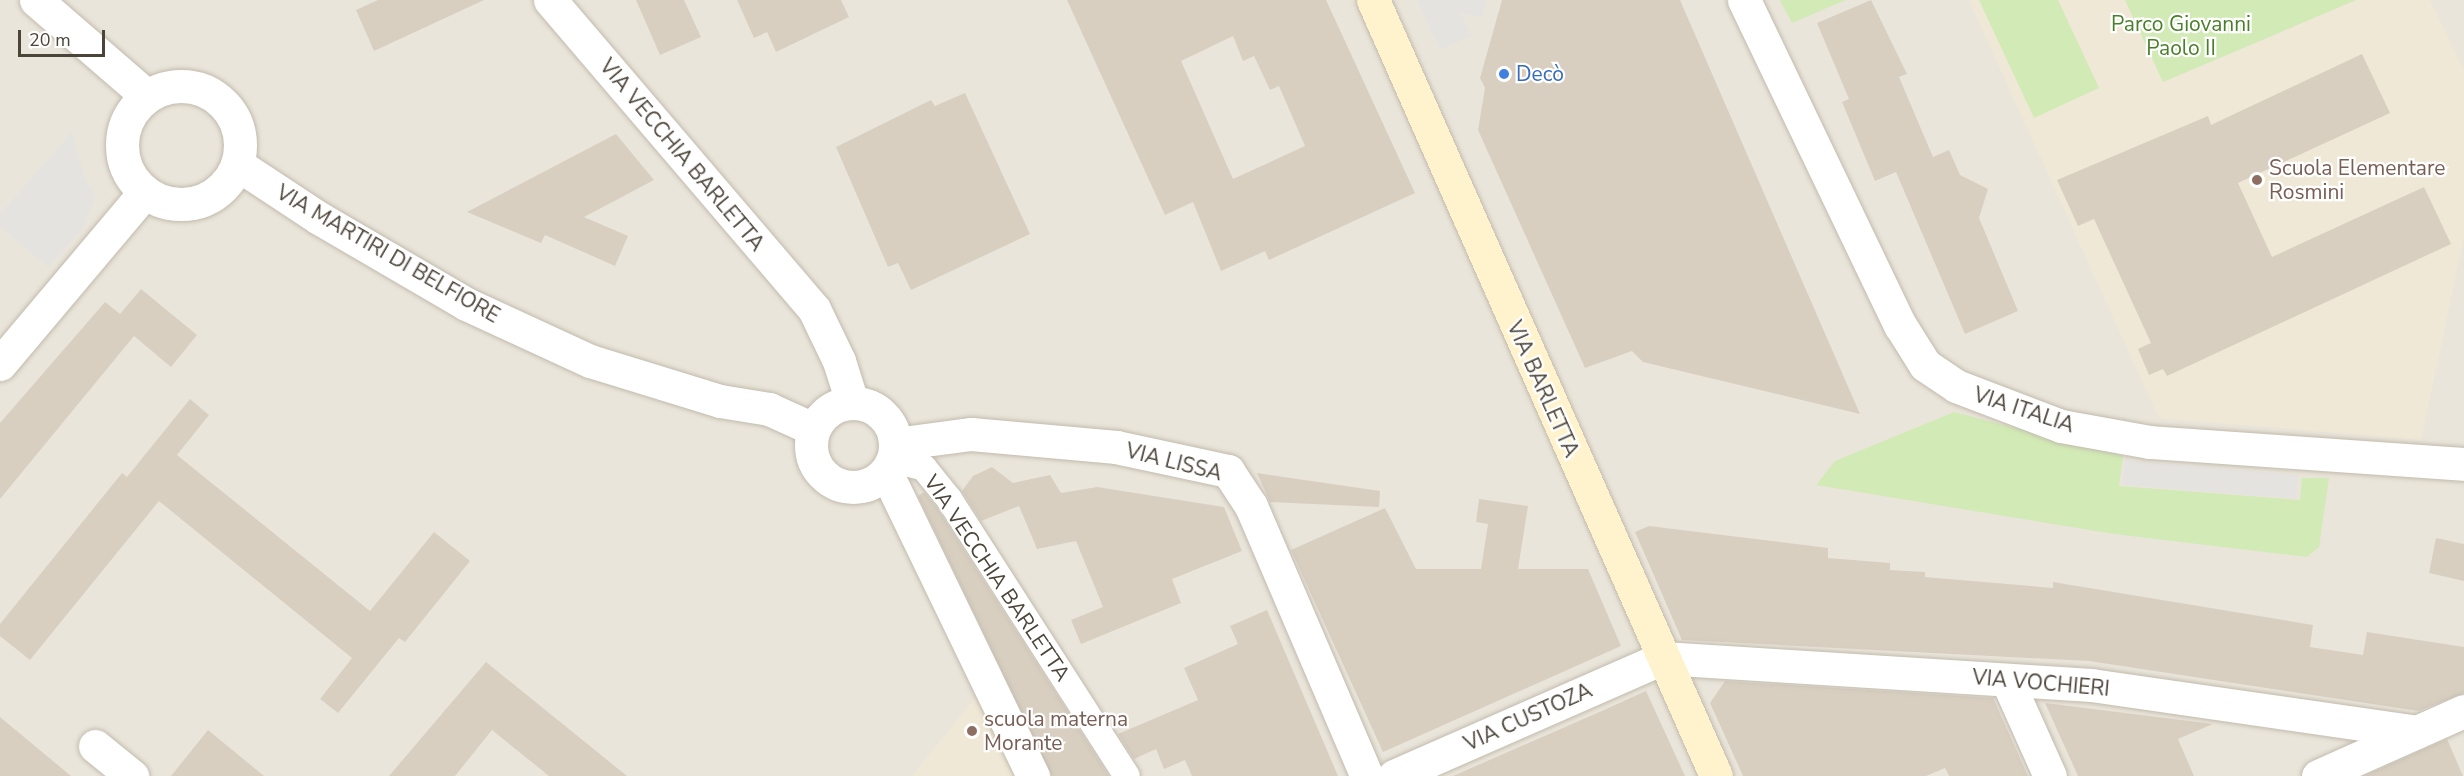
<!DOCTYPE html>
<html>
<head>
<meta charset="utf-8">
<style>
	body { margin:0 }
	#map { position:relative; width:2464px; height:776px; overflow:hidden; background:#f6f3ec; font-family:"Nunito Sans",sans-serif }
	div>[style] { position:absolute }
	.residential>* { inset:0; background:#eae5da }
	.education>* { inset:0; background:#efe8d6 }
	.green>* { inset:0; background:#d2eab5 }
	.parking>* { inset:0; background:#e5e3e0 }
	.building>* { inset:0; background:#d8cfc1 }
	.roads { filter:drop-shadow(0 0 2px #c2bbae) drop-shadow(0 0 2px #c2bbae) }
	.pedestrian>* { height:26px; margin:-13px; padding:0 13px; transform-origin:13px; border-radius:13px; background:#fff }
	.minor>* { height:33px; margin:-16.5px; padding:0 16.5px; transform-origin:16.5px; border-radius:16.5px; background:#fff }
	.minor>.ring { margin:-16.5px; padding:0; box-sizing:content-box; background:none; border:33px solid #fff; border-radius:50% }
	.secondary>* { height:33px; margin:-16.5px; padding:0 16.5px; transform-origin:16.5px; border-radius:16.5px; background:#fff3cd }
	.dots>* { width:16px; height:16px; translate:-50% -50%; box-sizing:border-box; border:3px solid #fff; border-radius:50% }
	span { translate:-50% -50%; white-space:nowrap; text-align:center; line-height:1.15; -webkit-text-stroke:4.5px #fff; paint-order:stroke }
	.park-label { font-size:21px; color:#4a7f2a }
	.shop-label { font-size:21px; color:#366cbe }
	.left { translate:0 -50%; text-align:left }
	.street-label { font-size:21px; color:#4b4439 }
	.education-label { font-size:21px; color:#785e54 }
	.scale { position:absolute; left:18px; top:30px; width:87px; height:27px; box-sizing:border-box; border:3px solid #4b4439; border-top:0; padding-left:8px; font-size:18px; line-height:21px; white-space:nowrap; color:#4b4439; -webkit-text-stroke:4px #fff; paint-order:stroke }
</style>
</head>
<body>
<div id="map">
	<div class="residential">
		<i style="clip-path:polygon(0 0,2464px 0,2464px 776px,0 776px)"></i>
	</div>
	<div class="education">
		<i style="clip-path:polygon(1969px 0,2125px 0,2163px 82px,2356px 0,2430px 0,2464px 71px,2464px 237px,2421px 440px,2159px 418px)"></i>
		<i style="clip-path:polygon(979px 693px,1018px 776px,912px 776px)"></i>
	</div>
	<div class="green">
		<i style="clip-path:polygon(1780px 0,1846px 0,1792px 23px)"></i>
		<i style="clip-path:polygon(1979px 0,2058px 0,2099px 88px,2034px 118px)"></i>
		<i style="clip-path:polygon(2125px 0,2356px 0,2163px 82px)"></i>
		<i style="clip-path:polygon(1954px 412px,2123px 456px,2119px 486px,2300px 500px,2302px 478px,2329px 478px,2319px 547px,2307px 557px,2114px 534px,1816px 485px,1835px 461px)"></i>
	</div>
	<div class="parking">
		<i style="clip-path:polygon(1417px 0,1487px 0,1481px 18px,1461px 13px,1471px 36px,1440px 50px)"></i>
		<i style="clip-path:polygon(72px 132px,85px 179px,96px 196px,81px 232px,48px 267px,0 227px,0 214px)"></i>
		<i style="clip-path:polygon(2125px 460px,2298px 475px,2296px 499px,2123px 485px)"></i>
	</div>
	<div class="building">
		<i style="clip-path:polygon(378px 0,484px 0,374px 51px,356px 10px)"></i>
		<i style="clip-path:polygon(636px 0,684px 0,701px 37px,660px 55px)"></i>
		<i style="clip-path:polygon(737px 0,841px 0,849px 17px,776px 52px,767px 32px,754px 38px)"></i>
		<i style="clip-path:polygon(evenodd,1067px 0,1326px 0,1415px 193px,1269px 260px,1265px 251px,1221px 271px,1193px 202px,1165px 215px,1067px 0,1233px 36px,1243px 61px,1254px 56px,1270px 90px,1279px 86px,1305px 146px,1233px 179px,1181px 61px,1233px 36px)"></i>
		<i style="clip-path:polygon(1502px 0,1680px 0,1860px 414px,1643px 362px,1632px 351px,1585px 368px,1478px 130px,1485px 88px,1480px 78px)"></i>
		<i style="clip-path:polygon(1871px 0,1907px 74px,1899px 77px,1933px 157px,1949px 150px,1960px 175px,1988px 189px,1979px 218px,2018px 311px,1965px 334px,1896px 172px,1875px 181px,1842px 102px,1849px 99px,1817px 23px)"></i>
		<i style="clip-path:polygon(2362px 54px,2390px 113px,2238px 183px,2272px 257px,2424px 187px,2451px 244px,2167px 376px,2163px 369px,2149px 375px,2138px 349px,2151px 343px,2094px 219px,2078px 226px,2057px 180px,2208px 116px,2211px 125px)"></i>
		<i style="clip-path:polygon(965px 93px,1030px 234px,911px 290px,898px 263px,888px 267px,836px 147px,931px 100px,935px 106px)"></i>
		<i style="clip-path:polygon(616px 134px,654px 180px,584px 217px,628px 236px,615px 266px,545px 235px,541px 243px,467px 212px)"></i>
		<i style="clip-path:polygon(141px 289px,197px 335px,171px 367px,134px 336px,0 499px,0 423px,105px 302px,120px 314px)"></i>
		<i style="clip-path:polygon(190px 399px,209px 415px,177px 455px,370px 611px,434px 532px,470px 561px,405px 642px,399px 638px,338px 713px,320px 699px,352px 658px,159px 501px,30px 660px,0 636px,0 624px,122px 473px,127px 477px)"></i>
		<i style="clip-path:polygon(992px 467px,1013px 483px,1050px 475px,1061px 493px,1097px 487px,1224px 507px,1242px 551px,1172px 579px,1181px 603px,1081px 644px,1071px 620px,1103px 607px,1076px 541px,1037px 549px,1019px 506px,981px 521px,962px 491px,973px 476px)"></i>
		<i style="clip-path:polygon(1257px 473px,1380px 491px,1379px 507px,1270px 502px)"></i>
		<i style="clip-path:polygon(924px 492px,937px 508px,1109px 776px,1052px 776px,918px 496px)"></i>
		<i style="clip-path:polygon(1479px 499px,1528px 506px,1518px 569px,1588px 569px,1621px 646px,1383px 752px,1291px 550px,1385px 508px,1416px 569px,1481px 569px,1488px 524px,1476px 522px)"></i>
		<i style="clip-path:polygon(1649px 526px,1828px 548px,1828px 558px,1890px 563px,1890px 570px,1925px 572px,1925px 577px,2053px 588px,2053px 582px,2313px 625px,2310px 647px,2363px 655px,2367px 632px,2464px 647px,2464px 693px,2418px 711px,2089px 661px,1682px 640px,1635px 532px)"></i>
		<i style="clip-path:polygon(2436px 538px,2464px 544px,2464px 581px,2429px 573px)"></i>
		<i style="clip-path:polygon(1267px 610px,1338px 776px,1192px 776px,1185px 760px,1164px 769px,1156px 749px,1134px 759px,1118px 734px,1198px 700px,1184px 668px,1238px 644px,1230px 626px)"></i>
		<i style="clip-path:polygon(486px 662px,627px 776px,549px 776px,492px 730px,455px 776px,389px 776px)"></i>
		<i style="clip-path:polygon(1725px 681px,1993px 698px,2028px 776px,1949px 776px,1945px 768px,1926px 776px,1743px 776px,1710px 703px)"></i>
		<i style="clip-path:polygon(1646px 691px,1685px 776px,1453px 776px,1604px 710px)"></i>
		<i style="clip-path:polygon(2045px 703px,2213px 724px,2178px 739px,2194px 776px,2078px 776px)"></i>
		<i style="clip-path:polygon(0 717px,71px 776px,0 776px)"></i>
		<i style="clip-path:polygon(208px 730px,264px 776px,171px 776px)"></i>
		<i style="clip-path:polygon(2447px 739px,2463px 776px,2364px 776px,2424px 749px)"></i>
	</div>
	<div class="roads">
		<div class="pedestrian">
			<i style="left:893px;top:460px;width:32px;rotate:14deg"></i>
			<i style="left:924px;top:468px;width:40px;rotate:51deg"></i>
			<i style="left:949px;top:499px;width:329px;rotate:57.3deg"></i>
		</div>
		<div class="minor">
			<i style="left:36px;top:0;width:147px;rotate:40.9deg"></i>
			<i style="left:550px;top:0;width:406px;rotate:49.5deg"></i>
			<i style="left:814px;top:309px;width:58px;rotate:64.3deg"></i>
			<i style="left:839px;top:361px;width:43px;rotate:72.4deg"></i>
			<i style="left:1744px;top:0;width:361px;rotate:64.4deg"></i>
			<i style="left:1900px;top:325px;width:47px;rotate:58deg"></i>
			<i style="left:1925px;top:365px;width:37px;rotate:34deg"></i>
			<i style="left:1956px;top:386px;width:112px;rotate:20.9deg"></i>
			<i style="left:2061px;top:426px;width:90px;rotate:10.2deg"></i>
			<i style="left:2150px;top:442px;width:315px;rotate:4deg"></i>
			<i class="ring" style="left:122px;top:86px;width:85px;height:85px"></i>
			<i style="left:237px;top:164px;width:98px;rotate:33.4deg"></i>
			<i style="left:319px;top:218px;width:170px;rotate:30.3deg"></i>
			<i style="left:466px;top:304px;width:136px;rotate:24.7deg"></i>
			<i style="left:590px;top:361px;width:136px;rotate:17.1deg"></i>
			<i style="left:720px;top:401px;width:50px;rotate:9.3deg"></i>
			<i style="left:769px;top:409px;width:48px;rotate:24.4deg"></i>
			<i style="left:0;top:364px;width:225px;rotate:-49.9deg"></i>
			<i class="ring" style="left:811px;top:403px;width:51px;height:51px"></i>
			<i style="left:895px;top:444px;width:77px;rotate:-7.5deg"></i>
			<i style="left:971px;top:434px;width:146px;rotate:5.1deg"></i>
			<i style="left:1116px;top:447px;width:115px;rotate:12.1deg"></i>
			<i style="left:1228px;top:471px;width:42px;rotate:56.7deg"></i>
			<i style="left:1251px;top:506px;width:294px;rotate:66.8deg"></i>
			<i style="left:886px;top:472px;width:338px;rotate:64.2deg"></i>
			<i style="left:2007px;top:680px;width:105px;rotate:65.9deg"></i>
			<i style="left:95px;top:746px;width:48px;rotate:39deg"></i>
			<i style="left:1394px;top:776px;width:294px;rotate:-23.7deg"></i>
			<i style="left:1663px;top:658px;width:429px;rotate:3.6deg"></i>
			<i style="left:2091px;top:685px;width:329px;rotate:8.2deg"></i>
			<i style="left:2318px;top:776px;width:160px;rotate:-24deg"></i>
		</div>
		<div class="secondary">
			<i style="left:1373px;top:0;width:848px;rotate:66.15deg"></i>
		</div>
	</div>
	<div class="dots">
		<i style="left:1504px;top:74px;background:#3f7fe0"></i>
		<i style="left:2257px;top:180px;background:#8d6e63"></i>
		<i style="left:972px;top:731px;background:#8d6e63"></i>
	</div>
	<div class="park-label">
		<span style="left:2181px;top:36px">Parco Giovanni<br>Paolo II</span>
	</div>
	<div class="shop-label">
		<span class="left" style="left:1516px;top:74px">Decò</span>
	</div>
	<div class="street-label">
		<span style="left:682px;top:155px;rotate:50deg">VIA VECCHIA BARLETTA</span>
		<span style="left:388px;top:254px;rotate:30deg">VIA MARTIRI DI BELFIORE</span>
		<span style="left:1543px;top:389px;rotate:66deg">VIA BARLETTA</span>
		<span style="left:2024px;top:410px;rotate:18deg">VIA ITALIA</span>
		<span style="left:1174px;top:462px;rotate:14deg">VIA LISSA</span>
		<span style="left:997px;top:578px;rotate:56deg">VIA VECCHIA BARLETTA</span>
		<span style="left:2041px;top:683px;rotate:5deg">VIA VOCHIERI</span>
		<span style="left:1528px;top:717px;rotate:-24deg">VIA CUSTOZA</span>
	</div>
	<div class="education-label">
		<span class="left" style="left:2269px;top:180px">Scuola Elementare<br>Rosmini</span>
		<span class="left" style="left:984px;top:731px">scuola materna<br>Morante</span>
	</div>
	<div class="scale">20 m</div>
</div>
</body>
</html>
